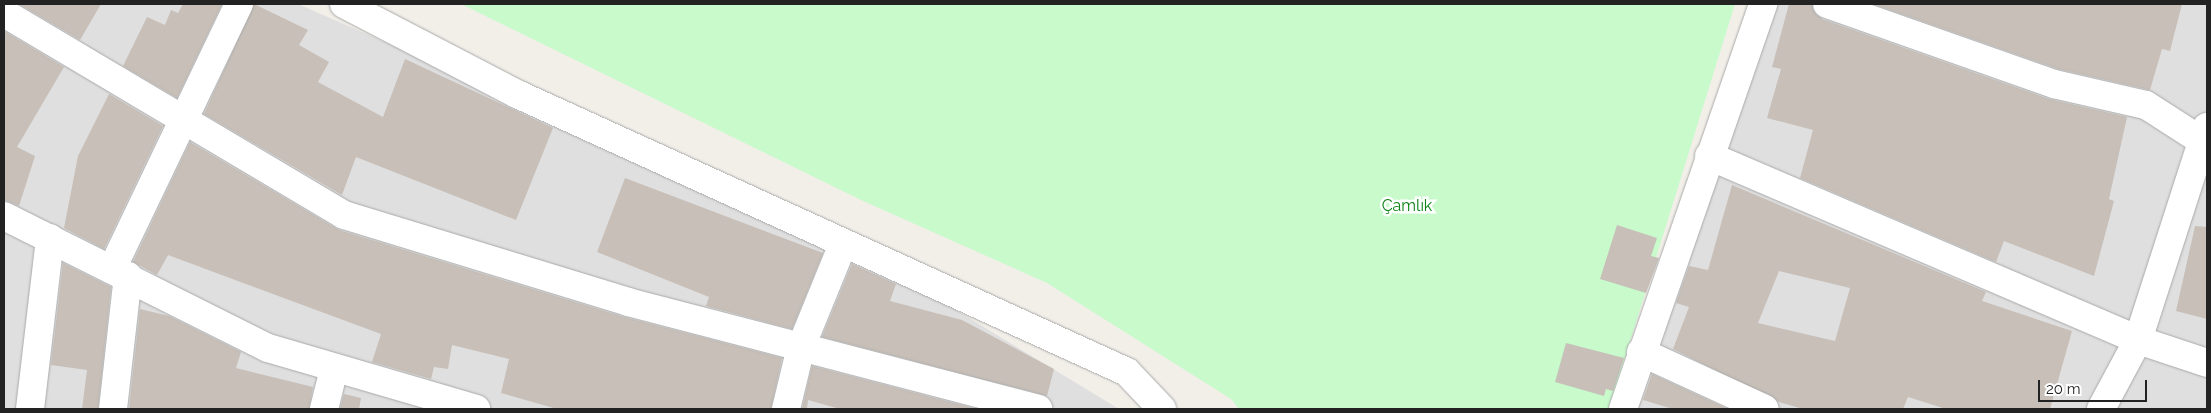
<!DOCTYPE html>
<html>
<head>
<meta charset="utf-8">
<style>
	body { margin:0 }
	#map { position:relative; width:2211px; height:413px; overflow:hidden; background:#f2efe9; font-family:Raleway,sans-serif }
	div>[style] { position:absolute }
	.residential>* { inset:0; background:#e0dfdf }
	.park>* { inset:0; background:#c8facc }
	.building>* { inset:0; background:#c7bfb8 }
	.roads { filter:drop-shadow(0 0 1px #a9a9a9) drop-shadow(0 0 1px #a9a9a9) }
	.minor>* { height:28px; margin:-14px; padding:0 14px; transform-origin:14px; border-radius:14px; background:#fff }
	.tertiary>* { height:28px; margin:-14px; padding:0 14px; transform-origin:14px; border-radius:14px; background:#fff }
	span { translate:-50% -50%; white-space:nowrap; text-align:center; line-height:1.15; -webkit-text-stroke:5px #fff; paint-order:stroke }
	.park-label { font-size:16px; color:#0c8416 }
	.frame { position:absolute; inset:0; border:5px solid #222; pointer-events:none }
	.scale { position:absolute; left:2038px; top:380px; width:109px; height:22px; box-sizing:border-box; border:2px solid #222; border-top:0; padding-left:6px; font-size:15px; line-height:18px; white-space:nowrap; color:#222; -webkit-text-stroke:4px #fff; paint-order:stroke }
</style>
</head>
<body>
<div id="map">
	<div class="residential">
		<i style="clip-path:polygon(4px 4px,298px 4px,849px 245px,1119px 409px,4px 409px)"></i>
		<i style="clip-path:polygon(1756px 4px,2207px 4px,2207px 409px,1627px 409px)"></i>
	</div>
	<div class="park">
		<i style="clip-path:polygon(461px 4px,1735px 4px,1609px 409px,1239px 409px,1231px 399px,1047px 283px,861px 200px)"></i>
	</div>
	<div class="building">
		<i style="clip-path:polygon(19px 4px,101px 4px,80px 40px)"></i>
		<i style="clip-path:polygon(183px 4px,222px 4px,177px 98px,123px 66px,147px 17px,165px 25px,171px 10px,178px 13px)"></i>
		<i style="clip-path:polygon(254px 4px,308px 30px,299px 45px,329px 62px,318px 82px,383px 117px,405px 59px,553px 128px,516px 220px,356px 157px,342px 195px,204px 114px)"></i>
		<i style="clip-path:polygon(1789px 4px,1812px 4px,1822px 19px,2049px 99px,2127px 117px,2109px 199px,2114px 201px,2094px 276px,2004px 241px,1996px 262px,1800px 178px,1813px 130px,1767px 118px,1781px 69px,1772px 67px)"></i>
		<i style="clip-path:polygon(1873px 4px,2182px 4px,2170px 51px,2162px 49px,2150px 90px,2058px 69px)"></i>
		<i style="clip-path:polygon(4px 31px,64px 67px,17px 147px,35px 156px,19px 206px,4px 200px)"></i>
		<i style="clip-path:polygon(109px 94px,163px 126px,104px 249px,64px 228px,78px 156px)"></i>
		<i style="clip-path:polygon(190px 142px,339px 230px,624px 317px,782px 358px,771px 409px,557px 409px,501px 393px,509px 359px,452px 345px,448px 369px,434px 367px,431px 379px,372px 362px,381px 334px,168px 255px,157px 275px,133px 262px)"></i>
		<i style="clip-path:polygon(625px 178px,823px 253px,792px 329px,706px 306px,709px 297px,597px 252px)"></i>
		<i style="clip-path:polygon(evenodd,1732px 185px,1986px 292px,1982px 301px,2072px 331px,2050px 409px,1946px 409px,1908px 397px,1903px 409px,1803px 409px,1779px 402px,1673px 349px,1689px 307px,1676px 303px,1689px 266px,1708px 270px,1732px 185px,1779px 271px,1850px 288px,1835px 341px,1758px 323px,1779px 271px)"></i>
		<i style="clip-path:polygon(1617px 225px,1657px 238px,1651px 256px,1659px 258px,1646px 293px,1600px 279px)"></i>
		<i style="clip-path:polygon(2195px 226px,2207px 227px,2207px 319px,2176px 311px)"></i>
		<i style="clip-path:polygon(63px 263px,111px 287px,98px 409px,82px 409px,87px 370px,51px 365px)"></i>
		<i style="clip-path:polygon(852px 264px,896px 284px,890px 301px,962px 320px,1054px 369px,1047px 396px,822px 337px)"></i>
		<i style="clip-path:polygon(140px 309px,169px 316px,241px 352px,236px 368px,313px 387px,309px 409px,129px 409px)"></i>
		<i style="clip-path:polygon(1566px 343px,1624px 358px,1613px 391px,1606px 389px,1604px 396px,1555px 382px)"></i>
		<i style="clip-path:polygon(812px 366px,977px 409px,840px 409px,808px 400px,807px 409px,802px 409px)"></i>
		<i style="clip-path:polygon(1652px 374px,1728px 409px,1673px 409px,1643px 400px)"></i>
		<i style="clip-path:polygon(344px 394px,361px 398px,359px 409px,340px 409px)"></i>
	</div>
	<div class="roads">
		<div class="minor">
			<i style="left:1827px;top:4px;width:241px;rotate:19.4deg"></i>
			<i style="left:2054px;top:84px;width:94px;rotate:12.9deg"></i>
			<i style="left:2146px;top:105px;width:67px;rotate:32.7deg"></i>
			<i style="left:4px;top:13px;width:395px;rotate:30.7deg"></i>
			<i style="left:344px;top:215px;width:297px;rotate:17deg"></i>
			<i style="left:628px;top:302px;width:424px;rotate:14.6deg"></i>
			<i style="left:1709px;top:156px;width:467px;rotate:23.2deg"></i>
			<i style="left:2138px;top:340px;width:73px;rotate:18.4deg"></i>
			<i style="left:4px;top:216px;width:295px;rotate:26.6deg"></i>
			<i style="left:268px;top:348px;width:217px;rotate:16.3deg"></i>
			<i style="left:112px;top:269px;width:294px;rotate:-64.4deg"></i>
			<i style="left:1641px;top:352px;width:136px;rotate:24.7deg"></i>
			<i style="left:30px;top:409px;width:172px;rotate:-83.3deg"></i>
			<i style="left:113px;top:409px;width:134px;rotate:-83.6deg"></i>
			<i style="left:324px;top:409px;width:41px;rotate:-76deg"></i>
			<i style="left:786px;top:409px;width:64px;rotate:-76.4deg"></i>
			<i style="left:801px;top:347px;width:111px;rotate:-67.8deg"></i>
			<i style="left:1623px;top:409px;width:429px;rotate:-70.9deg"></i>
		</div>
		<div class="tertiary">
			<i style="left:344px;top:4px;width:195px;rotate:27.5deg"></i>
			<i style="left:517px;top:94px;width:670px;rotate:24.5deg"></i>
			<i style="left:1127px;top:372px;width:51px;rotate:46.6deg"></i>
			<i style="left:2101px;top:409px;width:78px;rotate:-61.8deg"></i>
			<i style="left:2138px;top:340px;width:224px;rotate:-72.1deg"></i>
		</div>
	</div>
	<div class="park-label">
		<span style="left:1407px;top:206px">Çamlık</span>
	</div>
	<div class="frame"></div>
	<div class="scale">20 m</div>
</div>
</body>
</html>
